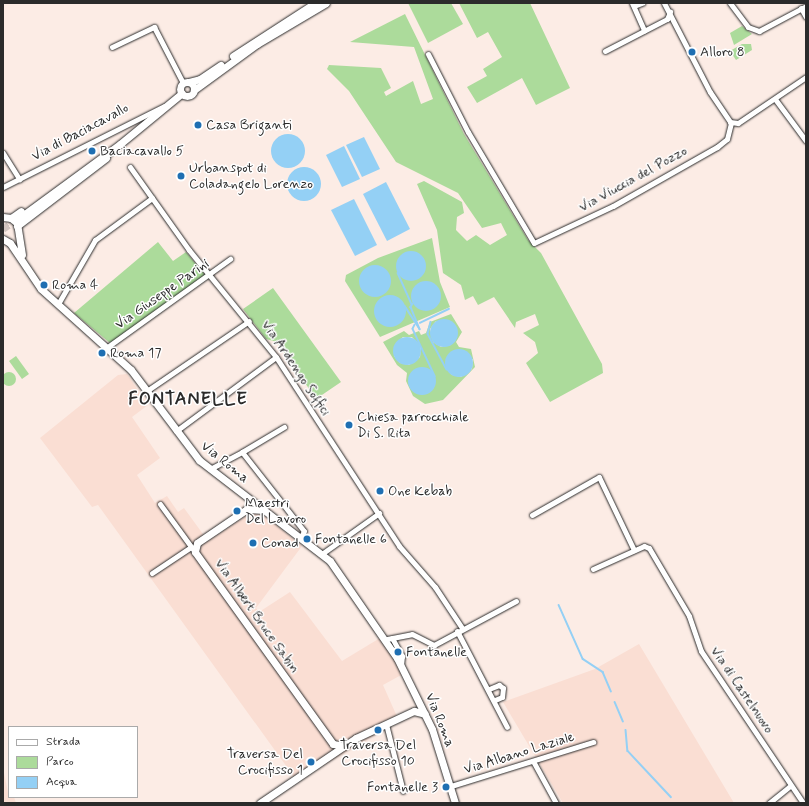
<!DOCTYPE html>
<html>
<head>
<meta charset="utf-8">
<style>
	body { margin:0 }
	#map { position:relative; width:809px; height:806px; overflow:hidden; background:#fcece5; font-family:Mynerve,sans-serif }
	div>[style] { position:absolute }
	.built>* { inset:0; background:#faded3 }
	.green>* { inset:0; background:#acdb9b }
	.round { border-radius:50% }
	.water>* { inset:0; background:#94d0f5 }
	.stream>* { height:1.5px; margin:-0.75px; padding:0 0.75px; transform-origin:0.75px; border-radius:0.75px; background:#94d0f5 }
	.secondary-tunnel>* { height:7px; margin-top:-3.5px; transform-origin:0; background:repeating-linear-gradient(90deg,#d2c5c0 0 7px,transparent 0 10.5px) }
	.roads { filter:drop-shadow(0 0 1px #2b2b2b) drop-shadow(0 0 1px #2b2b2b) }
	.street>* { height:5px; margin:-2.5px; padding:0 2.5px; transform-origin:2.5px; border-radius:2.5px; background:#fff }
	.secondary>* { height:7px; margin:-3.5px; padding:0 3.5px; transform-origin:3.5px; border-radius:3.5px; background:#fff }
	.secondary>.ring { margin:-3.5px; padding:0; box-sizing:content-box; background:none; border:7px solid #fff; border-radius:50% }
	.dots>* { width:11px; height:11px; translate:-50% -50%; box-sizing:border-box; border:2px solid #fff; border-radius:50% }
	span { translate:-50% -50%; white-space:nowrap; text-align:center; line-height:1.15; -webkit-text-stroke:3px #fff; paint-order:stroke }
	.poi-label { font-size:14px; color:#2b2b2b }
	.left { translate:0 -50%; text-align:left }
	.right { translate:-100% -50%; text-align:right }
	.street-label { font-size:14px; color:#2b2b2b }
	.district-label { font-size:18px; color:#2b2b2b; font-weight:700; letter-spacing:1px }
	.frame { position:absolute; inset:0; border:4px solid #2b2b2b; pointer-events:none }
	.legend { position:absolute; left:8px; top:726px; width:130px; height:72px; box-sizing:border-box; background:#fff; border:1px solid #aaa; margin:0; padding:5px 7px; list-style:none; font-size:12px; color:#2b2b2b }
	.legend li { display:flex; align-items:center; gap:8px; height:20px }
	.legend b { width:20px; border:1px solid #aaa }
</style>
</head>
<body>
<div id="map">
	<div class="built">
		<i style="clip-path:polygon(127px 374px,148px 405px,132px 417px,160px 458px,137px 475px,155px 503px,167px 496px,178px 512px,184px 508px,208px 541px,252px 512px,261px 513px,302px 546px,256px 608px,259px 612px,290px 592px,342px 661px,380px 638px,403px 674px,383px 685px,399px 721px,297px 781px,98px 505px,92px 507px,40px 438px,118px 375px)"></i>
		<i style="clip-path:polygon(639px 644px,734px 803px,563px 803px,503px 702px,595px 669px)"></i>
		<i style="clip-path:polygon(3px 768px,9px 797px,14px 797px,16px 803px,3px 803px)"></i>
	</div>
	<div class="green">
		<i style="clip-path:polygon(408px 3px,451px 3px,463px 24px,428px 43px)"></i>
		<i style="clip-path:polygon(459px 3px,530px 3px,570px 88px,536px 105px,522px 78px,477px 103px,467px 87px,487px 76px,483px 69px,502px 57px,488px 32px,477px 38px)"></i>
		<i style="clip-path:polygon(405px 14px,464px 134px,528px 240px,541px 253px,602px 364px,603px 373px,550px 402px,526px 363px,538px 353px,535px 342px,523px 333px,539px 325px,535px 314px,516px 322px,515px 328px,494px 297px,478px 305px,473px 296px,465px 300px,461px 285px,443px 273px,437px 230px,417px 184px,424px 181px,462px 202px,464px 213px,457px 217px,456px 230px,467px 241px,476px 235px,490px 245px,507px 235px,501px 223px,482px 228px,458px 193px,396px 162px,349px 91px,327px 69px,329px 65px,381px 68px,391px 88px,384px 92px,386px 96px,413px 81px,421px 104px,433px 99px,414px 47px,350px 42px)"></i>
		<i style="clip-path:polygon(742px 26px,752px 34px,734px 45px,730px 33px)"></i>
		<i style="clip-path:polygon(742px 44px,751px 44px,752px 50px,736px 60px,730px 51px)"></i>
		<i style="clip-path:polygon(432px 238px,440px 282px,450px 307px,380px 337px,345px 281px,346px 275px,378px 258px)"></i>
		<i style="clip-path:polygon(158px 242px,173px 261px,186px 252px,206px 276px,110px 343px,74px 313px)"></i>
		<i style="clip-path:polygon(273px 288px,341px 382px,316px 399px,277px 342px,266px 339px,243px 309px)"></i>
		<i style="clip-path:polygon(evenodd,451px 314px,462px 332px,456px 342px,459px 347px,471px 349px,475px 367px,443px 400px,425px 404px,413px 396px,406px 381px,407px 373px,397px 365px,383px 342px,404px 331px,409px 335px,419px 331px,421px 335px,426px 333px,430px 322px,451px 314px,436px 321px,451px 345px,441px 347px,433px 342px,430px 329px,436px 321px,451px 314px,403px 337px,412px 337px,421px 347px,420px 357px,409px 365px,400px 363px,394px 356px,396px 343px,403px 337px,451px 314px,473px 359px,472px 369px,461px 377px,452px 375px,446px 368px,473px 359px)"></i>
		<i style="clip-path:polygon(16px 356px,29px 374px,22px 379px,9px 361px)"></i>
		<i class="round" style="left:2px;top:372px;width:14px;height:14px"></i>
	</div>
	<div class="water">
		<i class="round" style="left:271px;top:134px;width:34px;height:34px"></i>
		<i style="clip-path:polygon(364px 137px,380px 169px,362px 177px,346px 145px)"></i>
		<i style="clip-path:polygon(344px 146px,360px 179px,342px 187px,326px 155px)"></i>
		<i class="round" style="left:287px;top:167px;width:34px;height:34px"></i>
		<i style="clip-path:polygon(386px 182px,410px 229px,387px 241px,363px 194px)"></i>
		<i style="clip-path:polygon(354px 199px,377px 245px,355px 256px,331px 210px)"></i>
		<i class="round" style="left:396px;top:251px;width:30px;height:30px"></i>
		<i class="round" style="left:359px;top:265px;width:32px;height:32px"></i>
		<i class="round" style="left:411px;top:281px;width:30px;height:30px"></i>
		<i class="round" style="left:374px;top:295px;width:32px;height:32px"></i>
		<i class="round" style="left:430px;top:319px;width:28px;height:28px"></i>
		<i class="round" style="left:393px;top:337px;width:28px;height:28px"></i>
		<i class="round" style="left:445px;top:349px;width:28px;height:28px"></i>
		<i class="round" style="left:408px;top:367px;width:28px;height:28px"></i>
	</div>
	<div class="stream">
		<i style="left:398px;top:273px;width:34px;rotate:66deg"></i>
		<i style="left:413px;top:304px;width:4px;rotate:124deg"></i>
		<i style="left:411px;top:307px;width:24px;rotate:68deg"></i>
		<i style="left:405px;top:306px;width:27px;rotate:57deg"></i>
		<i style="left:431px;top:322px;width:12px;rotate:104deg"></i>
		<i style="left:428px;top:334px;width:40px;rotate:62deg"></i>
		<i style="left:420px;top:323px;width:32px;rotate:-26deg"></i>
		<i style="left:415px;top:325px;width:4px;rotate:117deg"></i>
		<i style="left:413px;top:329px;width:52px;rotate:64.9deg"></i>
		<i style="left:559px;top:605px;width:59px;rotate:66deg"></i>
		<i style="left:583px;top:659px;width:24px;rotate:33deg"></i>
		<i style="left:603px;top:672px;width:21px;rotate:67deg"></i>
		<i style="left:615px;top:702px;width:21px;rotate:67deg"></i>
		<i style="left:626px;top:730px;width:21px;rotate:85deg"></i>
		<i style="left:628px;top:751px;width:63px;rotate:46.9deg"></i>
	</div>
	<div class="secondary-tunnel">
		<i style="left:3px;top:229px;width:19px;rotate:-36deg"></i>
	</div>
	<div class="roads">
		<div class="street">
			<i style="left:632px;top:3px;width:30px;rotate:66deg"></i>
			<i style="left:664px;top:3px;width:100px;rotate:62.7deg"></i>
			<i style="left:710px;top:92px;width:36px;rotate:56deg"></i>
			<i style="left:730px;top:122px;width:8px;rotate:7deg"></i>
			<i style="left:738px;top:123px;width:82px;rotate:-34.1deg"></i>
			<i style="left:730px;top:3px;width:30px;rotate:53deg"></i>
			<i style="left:748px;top:27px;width:12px;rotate:20deg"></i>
			<i style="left:759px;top:31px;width:53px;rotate:-28deg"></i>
			<i style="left:634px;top:6px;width:9px;rotate:-21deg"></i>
			<i style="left:801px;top:8px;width:10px;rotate:61deg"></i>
			<i style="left:112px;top:47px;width:47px;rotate:-25.5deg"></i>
			<i style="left:154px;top:27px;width:63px;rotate:62.6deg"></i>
			<i style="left:605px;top:51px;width:70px;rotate:-27.3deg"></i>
			<i style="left:667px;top:19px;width:8px;rotate:-67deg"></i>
			<i style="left:428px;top:54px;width:88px;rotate:62.9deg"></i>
			<i style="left:468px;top:132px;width:129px;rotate:59.3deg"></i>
			<i style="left:534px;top:243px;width:87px;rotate:-25.1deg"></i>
			<i style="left:613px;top:206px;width:120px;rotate:-29.6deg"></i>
			<i style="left:717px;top:147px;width:13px;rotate:-39deg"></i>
			<i style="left:727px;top:139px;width:16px;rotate:-76deg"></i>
			<i style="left:775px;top:99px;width:52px;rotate:53.6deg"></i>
			<i style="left:3px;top:153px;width:31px;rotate:58deg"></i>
			<i style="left:130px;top:167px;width:102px;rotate:54.6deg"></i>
			<i style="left:189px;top:250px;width:138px;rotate:50.9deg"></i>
			<i style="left:276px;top:357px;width:225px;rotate:56.9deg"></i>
			<i style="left:399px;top:546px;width:55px;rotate:48.7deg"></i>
			<i style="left:435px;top:587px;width:49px;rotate:56.6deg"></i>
			<i style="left:3px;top:187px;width:180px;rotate:-26.7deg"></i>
			<i style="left:58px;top:304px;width:74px;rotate:-60deg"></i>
			<i style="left:95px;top:240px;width:71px;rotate:-36.4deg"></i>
			<i style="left:106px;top:348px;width:153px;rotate:-35.7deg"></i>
			<i style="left:148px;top:390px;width:122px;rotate:-34.3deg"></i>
			<i style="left:176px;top:431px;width:124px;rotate:-36.5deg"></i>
			<i style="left:242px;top:452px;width:49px;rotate:-30.8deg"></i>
			<i style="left:210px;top:469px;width:36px;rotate:-28deg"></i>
			<i style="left:242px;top:452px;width:100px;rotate:51.9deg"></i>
			<i style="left:304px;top:531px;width:7px;rotate:117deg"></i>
			<i style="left:160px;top:504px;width:59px;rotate:53.9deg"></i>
			<i style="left:532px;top:515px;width:77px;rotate:-29.6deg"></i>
			<i style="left:599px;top:477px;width:81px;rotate:64.4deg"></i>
			<i style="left:323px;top:553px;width:69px;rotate:-35.5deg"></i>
			<i style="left:593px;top:569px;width:56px;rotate:-24.3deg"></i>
			<i style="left:644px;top:546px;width:5px;rotate:22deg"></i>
			<i style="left:649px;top:548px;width:79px;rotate:59.5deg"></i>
			<i style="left:689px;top:616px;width:37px;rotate:71deg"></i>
			<i style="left:701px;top:651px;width:183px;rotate:56.1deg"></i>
			<i style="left:152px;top:573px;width:47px;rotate:-33.7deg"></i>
			<i style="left:457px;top:631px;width:108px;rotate:62.5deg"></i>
			<i style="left:392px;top:638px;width:21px;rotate:61deg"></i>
			<i style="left:402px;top:656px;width:9px;rotate:96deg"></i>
			<i style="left:387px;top:639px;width:25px;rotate:-11deg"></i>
			<i style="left:412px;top:634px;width:25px;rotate:27deg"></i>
			<i style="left:434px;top:645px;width:93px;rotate:-28.2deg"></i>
			<i style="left:489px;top:689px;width:11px;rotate:-22deg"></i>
			<i style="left:499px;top:685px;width:5px;rotate:37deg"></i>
			<i style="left:503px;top:688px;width:9px;rotate:96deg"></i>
			<i style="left:502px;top:697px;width:8px;rotate:157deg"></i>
			<i style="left:386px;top:724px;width:69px;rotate:75.8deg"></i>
			<i style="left:533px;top:761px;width:48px;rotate:61.3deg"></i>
			<i style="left:451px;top:786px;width:149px;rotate:-17.2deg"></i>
			<i style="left:769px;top:803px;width:26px;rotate:-39deg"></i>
		</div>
		<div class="secondary">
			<i style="left:233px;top:56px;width:98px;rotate:-32.9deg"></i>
			<i style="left:189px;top:82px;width:11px;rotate:-15deg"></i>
			<i style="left:200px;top:79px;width:25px;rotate:-34deg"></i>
			<i class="ring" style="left:180px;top:82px;width:7px;height:7px"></i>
			<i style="left:194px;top:90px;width:78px;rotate:-36.1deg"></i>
			<i style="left:257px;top:44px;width:80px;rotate:-30.7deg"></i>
			<i style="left:3px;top:217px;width:8px;rotate:7deg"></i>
			<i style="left:11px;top:218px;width:8px;rotate:40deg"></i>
			<i style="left:17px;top:223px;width:32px;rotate:81deg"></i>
			<i style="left:11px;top:218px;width:12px;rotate:-35deg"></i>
			<i style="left:19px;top:218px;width:125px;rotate:-36.2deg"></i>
			<i style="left:120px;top:144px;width:80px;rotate:-39.4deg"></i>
			<i style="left:17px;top:226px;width:112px;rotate:-37.4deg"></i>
			<i style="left:3px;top:239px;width:8px;rotate:30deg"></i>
			<i style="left:10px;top:243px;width:55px;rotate:56deg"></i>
			<i style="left:41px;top:289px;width:121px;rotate:42deg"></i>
			<i style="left:131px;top:370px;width:113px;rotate:52.9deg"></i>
			<i style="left:199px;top:460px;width:165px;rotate:37.6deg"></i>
			<i style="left:330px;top:561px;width:118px;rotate:55.4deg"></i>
			<i style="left:397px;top:658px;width:79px;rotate:63.8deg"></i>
			<i style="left:432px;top:729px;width:77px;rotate:72.7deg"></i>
			<i style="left:264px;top:510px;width:17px;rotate:-177deg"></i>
			<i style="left:247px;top:509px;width:60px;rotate:145.8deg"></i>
			<i style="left:197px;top:543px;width:9px;rotate:103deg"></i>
			<i style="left:195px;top:552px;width:236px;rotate:54.3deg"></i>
			<i style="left:333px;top:744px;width:12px;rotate:9deg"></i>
			<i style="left:260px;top:803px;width:116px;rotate:-34.1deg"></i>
			<i style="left:356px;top:738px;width:64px;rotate:-25deg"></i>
			<i style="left:414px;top:711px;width:11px;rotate:15deg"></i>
		</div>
	</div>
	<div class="dots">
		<i style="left:692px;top:52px;background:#1f6fb2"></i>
		<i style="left:198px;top:125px;background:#1f6fb2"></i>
		<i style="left:92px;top:151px;background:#1f6fb2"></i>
		<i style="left:181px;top:176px;background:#1f6fb2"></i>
		<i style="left:44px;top:285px;background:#1f6fb2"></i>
		<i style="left:102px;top:353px;background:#1f6fb2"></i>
		<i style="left:349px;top:425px;background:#1f6fb2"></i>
		<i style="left:380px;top:491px;background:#1f6fb2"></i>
		<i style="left:237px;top:511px;background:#1f6fb2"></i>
		<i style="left:307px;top:539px;background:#1f6fb2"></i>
		<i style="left:253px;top:543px;background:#1f6fb2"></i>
		<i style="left:398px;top:652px;background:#1f6fb2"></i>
		<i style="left:378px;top:730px;background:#1f6fb2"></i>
		<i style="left:311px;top:762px;background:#1f6fb2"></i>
		<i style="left:446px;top:787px;background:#1f6fb2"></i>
	</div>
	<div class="poi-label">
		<span class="left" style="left:700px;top:52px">Alloro 8</span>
		<span class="left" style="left:206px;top:125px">Casa Briganti</span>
		<span class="left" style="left:100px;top:151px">Baciacavallo 5</span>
		<span class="left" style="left:189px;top:176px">Urbanspot di<br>Coladangelo Lorenzo</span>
		<span class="left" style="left:52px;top:285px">Roma 4</span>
		<span class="left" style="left:110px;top:353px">Roma 17</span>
		<span class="left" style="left:357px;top:425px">Chiesa parrocchiale<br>Di S. Rita</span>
		<span class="left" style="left:388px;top:491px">One Kebab</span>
		<span class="left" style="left:245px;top:511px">Maestri<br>Del Lavoro</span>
		<span class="left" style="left:315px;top:539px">Fontanelle 6</span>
		<span class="left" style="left:261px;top:543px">Conad</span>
		<span class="left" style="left:406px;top:652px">Fontanelle</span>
		<span style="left:378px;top:753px">Traversa Del<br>Crocifisso 10</span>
		<span class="right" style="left:303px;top:762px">Traversa Del<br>Crocifisso 1</span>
		<span class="right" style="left:438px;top:787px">Fontanelle 3</span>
	</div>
	<div class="street-label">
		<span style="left:80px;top:132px;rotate:-28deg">Via di Baciacavallo</span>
		<span style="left:633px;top:179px;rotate:-29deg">Via Viuccia del Pozzo</span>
		<span style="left:162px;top:294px;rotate:-35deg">Via Giuseppe Parini</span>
		<span style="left:296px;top:368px;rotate:56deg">Via Ardengo Soffici</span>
		<span style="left:225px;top:462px;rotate:39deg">Via Roma</span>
		<span style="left:257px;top:616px;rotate:55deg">Via Albert Bruce Sabin</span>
		<span style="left:742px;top:690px;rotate:56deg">Via di Castelnuovo</span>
		<span style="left:440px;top:720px;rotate:68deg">Via Roma</span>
		<span style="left:519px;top:753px;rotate:-17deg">Via Albano Laziale</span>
	</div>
	<div class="district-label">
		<span style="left:188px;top:399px">FONTANELLE</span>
	</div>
	<div class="frame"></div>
	<ul class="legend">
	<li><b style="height:5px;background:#fff"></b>Strada</li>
	<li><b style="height:11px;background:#acdb9b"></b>Parco</li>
	<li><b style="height:11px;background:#94d0f5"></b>Acqua</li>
	</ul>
</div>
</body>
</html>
